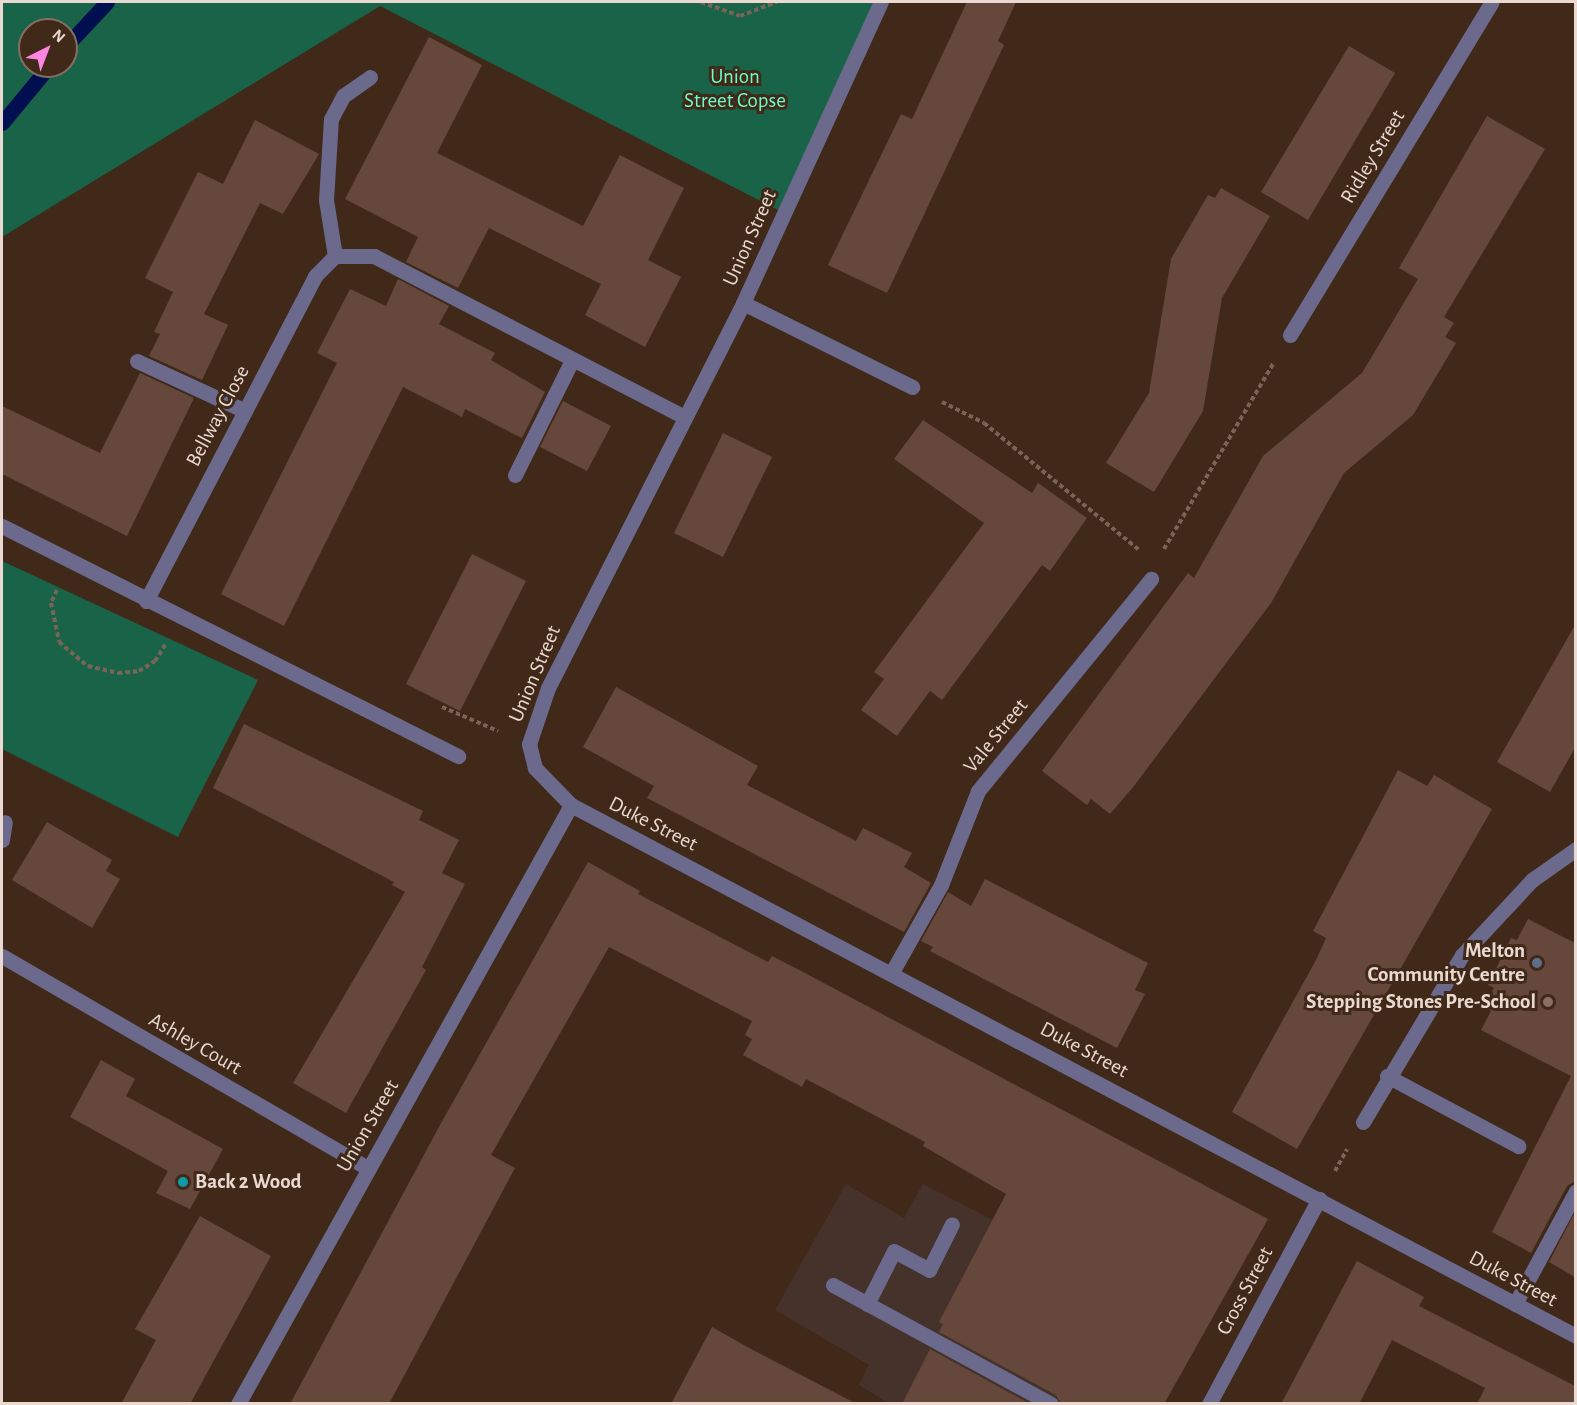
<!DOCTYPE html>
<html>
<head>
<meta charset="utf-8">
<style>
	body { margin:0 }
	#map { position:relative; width:1577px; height:1405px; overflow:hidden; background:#41291a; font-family:"Alegreya Sans",sans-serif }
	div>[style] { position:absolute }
	.industrial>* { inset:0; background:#45322b }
	.green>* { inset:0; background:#196349 }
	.stream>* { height:15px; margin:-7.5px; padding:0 7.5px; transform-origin:7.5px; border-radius:7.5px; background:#010e50 }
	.building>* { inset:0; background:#65483b }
	.path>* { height:4px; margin-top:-2px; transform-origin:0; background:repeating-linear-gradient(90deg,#796457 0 4.5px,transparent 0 7.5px) }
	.minor>* { height:15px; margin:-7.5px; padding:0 7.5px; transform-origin:7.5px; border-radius:7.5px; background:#6b6a8d }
	.dots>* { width:16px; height:16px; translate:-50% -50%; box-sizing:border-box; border:3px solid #41291a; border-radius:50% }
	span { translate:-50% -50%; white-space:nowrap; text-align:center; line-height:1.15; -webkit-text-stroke:6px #41291a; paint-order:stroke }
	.park-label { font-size:21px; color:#69fcc4 }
	.street-label { font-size:21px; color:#e9d9d0 }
	.poi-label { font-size:21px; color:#e9d9d0; font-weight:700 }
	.right { translate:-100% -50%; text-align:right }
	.left { translate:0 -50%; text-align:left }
	.frame { position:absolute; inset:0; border:3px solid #e9d9d0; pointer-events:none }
	.north { position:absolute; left:18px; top:18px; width:60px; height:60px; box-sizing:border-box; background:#41291a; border:2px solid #846f63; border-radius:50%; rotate:42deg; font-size:16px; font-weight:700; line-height:24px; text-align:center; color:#e9d9d0 }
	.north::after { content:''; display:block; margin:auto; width:21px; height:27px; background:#fd86e1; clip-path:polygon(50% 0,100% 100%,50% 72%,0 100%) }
</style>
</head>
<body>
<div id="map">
	<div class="industrial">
		<i style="clip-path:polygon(846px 1184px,904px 1218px,923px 1184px,1122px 1287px,1104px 1321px,1185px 1366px,1164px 1403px,888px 1403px,859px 1385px,869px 1365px,775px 1310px)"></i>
	</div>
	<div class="green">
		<i style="clip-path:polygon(evenodd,2px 2px,875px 2px,778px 210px,380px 6px,2px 237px,2px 2px,30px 30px,66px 30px,66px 66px,30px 66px,30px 30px)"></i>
		<i style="clip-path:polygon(2px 561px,258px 680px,178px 837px,2px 749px)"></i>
	</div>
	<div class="stream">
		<i style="left:66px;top:46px;width:60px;rotate:-47deg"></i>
		<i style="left:2px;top:123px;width:74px;rotate:-50.5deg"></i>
	</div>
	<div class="building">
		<i style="clip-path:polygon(967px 2px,1016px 2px,998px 41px,1004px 45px,887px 293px,828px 265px,901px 114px,912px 119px)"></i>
		<i style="clip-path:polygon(429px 37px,482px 65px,437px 153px,583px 226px,620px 155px,684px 188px,648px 260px,681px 277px,645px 347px,585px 315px,601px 284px,489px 228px,458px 288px,406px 262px,418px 237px,345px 199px)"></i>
		<i style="clip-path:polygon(1349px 46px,1395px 73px,1308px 220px,1261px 192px)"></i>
		<i style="clip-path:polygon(1487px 116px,1545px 149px,1444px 317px,1454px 323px,1445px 337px,1456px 343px,1413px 415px,1344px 473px,1271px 603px,1134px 786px,1110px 814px,1091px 799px,1087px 805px,1042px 771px,1188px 573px,1194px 578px,1263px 456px,1362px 373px,1418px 279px,1399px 268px)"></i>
		<i style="clip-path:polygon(255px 120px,319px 154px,283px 214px,260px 203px,204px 314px,228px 325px,202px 380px,149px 356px,160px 334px,154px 332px,173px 292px,145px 278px,198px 172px,223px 184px)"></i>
		<i style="clip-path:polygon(1221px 188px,1270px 216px,1222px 298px,1203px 411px,1154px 492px,1106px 463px,1149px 393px,1171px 259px,1208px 195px,1215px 198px)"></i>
		<i style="clip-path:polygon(398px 279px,449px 306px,439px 324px,495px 353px,491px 360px,545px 392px,522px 438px,465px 409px,462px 417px,403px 387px,284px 626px,221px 594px,337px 363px,317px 353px,350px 289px,386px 306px)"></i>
		<i style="clip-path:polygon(140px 373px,194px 398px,127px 536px,2px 474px,2px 406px,100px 453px)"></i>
		<i style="clip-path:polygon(563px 401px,611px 426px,587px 471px,540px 447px)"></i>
		<i style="clip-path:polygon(923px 420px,1032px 493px,1038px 483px,1087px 518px,1050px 571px,1042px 565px,942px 700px,930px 691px,897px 736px,861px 710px,884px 679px,874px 672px,984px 523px,894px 459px)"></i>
		<i style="clip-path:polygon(723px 433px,772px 457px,723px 557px,674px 533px)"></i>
		<i style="clip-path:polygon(472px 554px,526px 581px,460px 711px,406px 684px)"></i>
		<i style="clip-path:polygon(1575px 625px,1575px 748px,1550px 792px,1497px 762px)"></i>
		<i style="clip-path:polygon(616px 687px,758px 766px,747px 785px,856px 841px,863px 828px,912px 853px,904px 867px,931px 883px,904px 932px,647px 798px,654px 786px,583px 747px)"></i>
		<i style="clip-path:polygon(244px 724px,423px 811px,419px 820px,459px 840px,442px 873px,465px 884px,422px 967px,426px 970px,346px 1113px,293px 1083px,405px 892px,392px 885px,394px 882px,213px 788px)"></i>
		<i style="clip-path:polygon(1398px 770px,1427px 786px,1434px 775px,1492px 809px,1297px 1149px,1232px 1112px,1316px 960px,1326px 938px,1313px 931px)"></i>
		<i style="clip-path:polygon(47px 822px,112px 860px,106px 871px,120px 879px,92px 928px,12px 880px)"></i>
		<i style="clip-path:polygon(588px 862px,640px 891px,638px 894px,768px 962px,772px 956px,803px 972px,1268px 1219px,1164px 1404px,1061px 1404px,1056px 1395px,939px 1332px,943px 1324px,939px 1322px,1006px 1194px,923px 1146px,925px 1142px,806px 1079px,802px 1087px,743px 1055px,752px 1039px,745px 1035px,752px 1021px,609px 947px,491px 1155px,515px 1168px,389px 1404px,290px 1404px,440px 1125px)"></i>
		<i style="clip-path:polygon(985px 879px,1148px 963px,1135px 990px,1145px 994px,1117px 1048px,930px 951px,933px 947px,921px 941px,948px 892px,971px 906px)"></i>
		<i style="clip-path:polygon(1528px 919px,1575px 943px,1575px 1181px,1567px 1186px,1531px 1253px,1492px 1232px,1571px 1076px,1481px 1030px,1491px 1011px,1484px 1008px,1494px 988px,1488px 985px,1511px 938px,1517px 940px)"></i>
		<i style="clip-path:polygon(101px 1060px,135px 1079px,126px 1096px,223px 1149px,190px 1209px,156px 1193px,168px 1171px,70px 1117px)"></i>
		<i style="clip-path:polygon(1575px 1212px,1575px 1277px,1549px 1262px)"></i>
		<i style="clip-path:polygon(200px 1216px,271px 1256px,190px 1404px,121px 1404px,156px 1340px,135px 1329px)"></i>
		<i style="clip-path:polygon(1357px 1261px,1424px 1297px,1419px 1306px,1575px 1386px,1575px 1404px,1477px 1404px,1485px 1388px,1392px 1340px,1359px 1404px,1281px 1404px)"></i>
		<i style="clip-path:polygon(712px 1327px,751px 1349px,857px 1404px,671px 1404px)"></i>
		<i style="clip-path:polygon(930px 1349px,1030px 1404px,902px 1404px)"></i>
	</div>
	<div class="path">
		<i style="left:701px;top:2px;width:41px;rotate:19.7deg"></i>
		<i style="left:740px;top:16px;width:40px;rotate:-21deg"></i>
		<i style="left:942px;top:402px;width:47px;rotate:26.6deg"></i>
		<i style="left:984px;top:423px;width:200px;rotate:39.3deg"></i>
		<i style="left:1164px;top:549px;width:215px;rotate:-59.5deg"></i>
		<i style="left:57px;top:590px;width:14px;rotate:115deg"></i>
		<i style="left:51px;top:603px;width:40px;rotate:78deg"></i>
		<i style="left:59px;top:642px;width:38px;rotate:40deg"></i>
		<i style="left:88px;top:666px;width:31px;rotate:13deg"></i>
		<i style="left:118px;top:673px;width:21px;rotate:-5deg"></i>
		<i style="left:139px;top:671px;width:19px;rotate:-32deg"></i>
		<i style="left:155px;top:661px;width:19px;rotate:-58deg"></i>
		<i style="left:442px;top:707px;width:61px;rotate:23.2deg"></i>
		<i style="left:1335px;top:1171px;width:25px;rotate:-61deg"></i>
	</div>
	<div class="minor">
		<i style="left:335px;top:256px;width:57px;rotate:-99.1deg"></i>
		<i style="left:326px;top:200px;width:81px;rotate:-86.5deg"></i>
		<i style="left:331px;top:119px;width:26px;rotate:-62deg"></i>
		<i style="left:343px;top:96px;width:33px;rotate:-35deg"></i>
		<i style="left:743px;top:303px;width:189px;rotate:26.4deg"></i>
		<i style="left:1290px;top:335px;width:389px;rotate:-58.8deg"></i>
		<i style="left:137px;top:361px;width:119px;rotate:24.8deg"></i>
		<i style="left:515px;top:475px;width:128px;rotate:-63.6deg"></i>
		<i style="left:2px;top:526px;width:511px;rotate:26.77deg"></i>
		<i style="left:146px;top:601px;width:366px;rotate:-62.5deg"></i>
		<i style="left:315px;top:276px;width:28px;rotate:-45deg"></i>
		<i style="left:335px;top:256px;width:39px"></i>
		<i style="left:374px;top:256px;width:350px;rotate:27.4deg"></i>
		<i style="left:571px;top:805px;width:1137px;rotate:27.85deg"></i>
		<i style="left:2px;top:840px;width:18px;rotate:-81deg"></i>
		<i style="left:2px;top:956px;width:423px;rotate:30.1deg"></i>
		<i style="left:892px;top:972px;width:100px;rotate:-60.6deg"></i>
		<i style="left:941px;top:885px;width:101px;rotate:-68.5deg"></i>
		<i style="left:978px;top:791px;width:274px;rotate:-50.8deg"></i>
		<i style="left:1387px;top:1076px;width:149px;rotate:28.1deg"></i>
		<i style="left:1363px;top:1122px;width:194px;rotate:-59.3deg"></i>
		<i style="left:1462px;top:955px;width:103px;rotate:-47deg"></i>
		<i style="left:1532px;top:880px;width:54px;rotate:-35.2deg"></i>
		<i style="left:833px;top:1285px;width:248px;rotate:28.6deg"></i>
		<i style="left:867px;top:1304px;width:59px;rotate:-63deg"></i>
		<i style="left:894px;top:1251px;width:40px;rotate:28deg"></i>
		<i style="left:929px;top:1270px;width:51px;rotate:-63.4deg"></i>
		<i style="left:1515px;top:1304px;width:128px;rotate:-61.6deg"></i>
		<i style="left:238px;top:1404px;width:685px;rotate:-60.93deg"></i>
		<i style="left:571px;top:805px;width:52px;rotate:-134.2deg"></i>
		<i style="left:535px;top:768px;width:25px;rotate:-104deg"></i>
		<i style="left:529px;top:744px;width:59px;rotate:-71.3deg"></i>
		<i style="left:548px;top:688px;width:432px;rotate:-63.1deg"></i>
		<i style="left:743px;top:303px;width:331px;rotate:-65.4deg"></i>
		<i style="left:1209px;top:1404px;width:233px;rotate:-61.8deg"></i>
	</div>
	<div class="dots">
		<i style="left:1537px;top:963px;background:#5c6f8a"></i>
		<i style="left:1548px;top:1002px;background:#8d6e63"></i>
		<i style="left:183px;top:1182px;background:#0f9aa8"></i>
	</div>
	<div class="park-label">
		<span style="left:735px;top:89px">Union<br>Street Copse</span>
	</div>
	<div class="street-label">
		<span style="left:1373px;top:157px;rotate:-59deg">Ridley Street</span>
		<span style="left:750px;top:238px;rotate:-66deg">Union Street</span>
		<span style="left:218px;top:416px;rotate:-62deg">Bellway Close</span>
		<span style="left:535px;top:674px;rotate:-67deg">Union Street</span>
		<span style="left:996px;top:736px;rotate:-51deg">Vale Street</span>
		<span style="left:653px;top:824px;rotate:27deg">Duke Street</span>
		<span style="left:195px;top:1044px;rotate:30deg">Ashley Court</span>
		<span style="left:1084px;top:1050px;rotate:28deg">Duke Street</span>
		<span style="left:368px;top:1126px;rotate:-60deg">Union Street</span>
		<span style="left:1513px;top:1279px;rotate:28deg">Duke Street</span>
		<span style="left:1245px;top:1291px;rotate:-62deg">Cross Street</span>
	</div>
	<div class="poi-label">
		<span class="right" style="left:1525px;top:963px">Melton<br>Community Centre</span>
		<span class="right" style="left:1536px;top:1002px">Stepping Stones Pre-School</span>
		<span class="left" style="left:195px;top:1182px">Back 2 Wood</span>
	</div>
	<div class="frame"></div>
	<div class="north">N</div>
</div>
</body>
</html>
